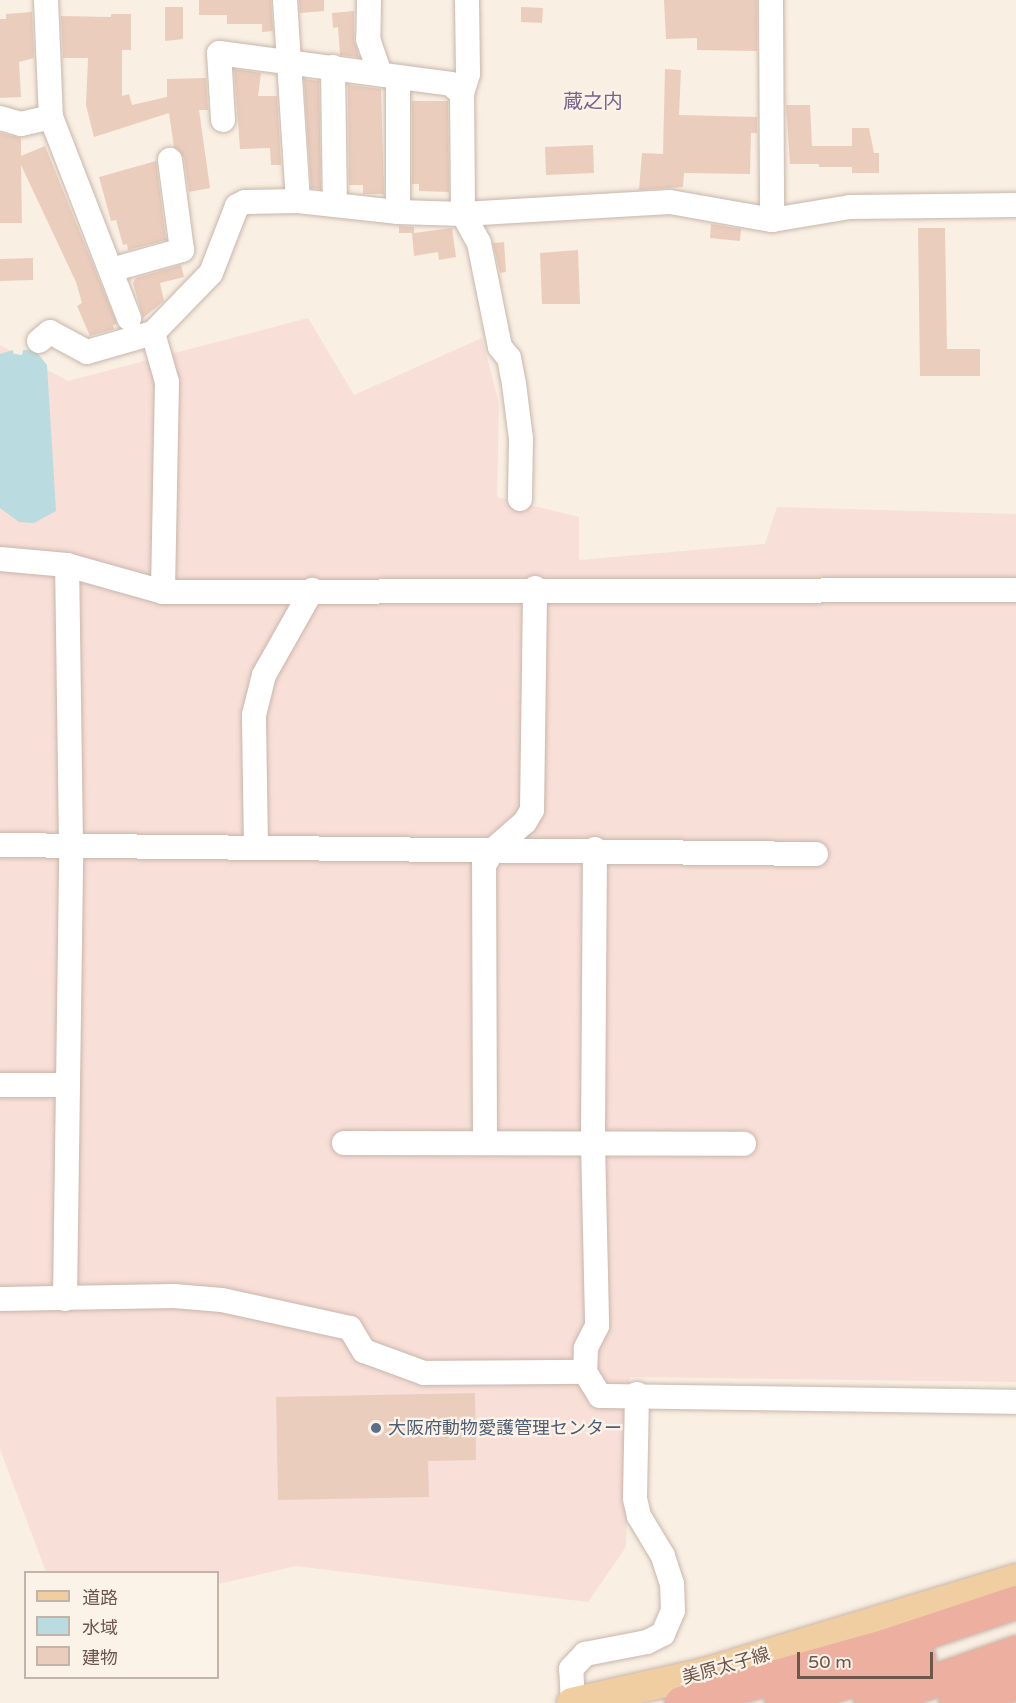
<!DOCTYPE html>
<html>
<head>
<meta charset="utf-8">
<style>
	body { margin:0 }
	#map { position:relative; width:1016px; height:1703px; overflow:hidden; background:#f9efe2; font-family:"Varela Round","Noto Sans JP",sans-serif }
	div>[style] { position:absolute }
	.commercial>* { inset:0; background:#f8dfd7 }
	.water>* { inset:0; background:#badce0 }
	.building>* { inset:0; background:#ebcdbd }
	.roads { filter:drop-shadow(0 0 2px #c8b6ab) drop-shadow(0 0 2px #c8b6ab) }
	.minor>* { height:24px; margin:-12px; padding:0 12px; transform-origin:12px; border-radius:12px; background:#fff }
	.major>* { height:30px; margin:-15px; padding:0 15px; transform-origin:15px; border-radius:15px; background:#f0cea2 }
	.highway>* { height:33px; margin:-16.5px; padding:0 16.5px; transform-origin:16.5px; border-radius:16.5px; background:#ecafa0 }
	.dots>* { width:16px; height:16px; translate:-50% -50%; box-sizing:border-box; border:3px solid #fcf3e8; border-radius:50% }
	span { translate:-50% -50%; white-space:nowrap; text-align:center; line-height:1.15; -webkit-text-stroke:4.5px #fcf3e8; paint-order:stroke }
	.service-label { font-size:18px; color:#4e5e75 }
	.left { translate:0 -50%; text-align:left }
	.street-label { font-size:18px; color:#6d564c }
	.neighbourhood-label { font-size:20px; color:#7a648a }
	.legend { position:absolute; left:24px; top:1571px; width:195px; height:108px; box-sizing:border-box; background:#fcf3e8; border:2px solid #c3b4aa; margin:0; padding:8px 10px; list-style:none; font-size:18px; color:#6d564c }
	.legend li { display:flex; align-items:center; gap:12px; height:30px }
	.legend b { width:30px; border:2px solid #c3b4aa }
	.scale { position:absolute; left:797px; top:1652px; width:136px; height:27px; box-sizing:border-box; border:3px solid #6d564c; border-top:0; padding-left:8px; font-size:18px; line-height:21px; white-space:nowrap; color:#6d564c; -webkit-text-stroke:4px #fcf3e8; paint-order:stroke }
</style>
</head>
<body>
<div id="map">
	<div class="commercial">
		<i style="clip-path:polygon(308px 318px,354px 395px,482px 338px,499px 404px,497px 497px,579px 517px,579px 560px,765px 544px,777px 507px,1016px 514px,1016px 1382px,630px 1377px,626px 1547px,588px 1602px,296px 1566px,218px 1584px,218px 1572px,46px 1572px,0 1449px,0 345px,68px 381px)"></i>
	</div>
	<div class="water">
		<i style="clip-path:polygon(13px 350px,13px 354px,22px 355px,23px 350px,35px 350px,47px 365px,56px 511px,34px 523px,19px 522px,0 508px,0 354px)"></i>
	</div>
	<div class="building">
		<i style="clip-path:polygon(199px 0,271px 0,273px 31px,262px 32px,262px 24px,227px 24px,227px 15px,199px 15px)"></i>
		<i style="clip-path:polygon(299px 0,324px 0,324px 11px,300px 13px)"></i>
		<i style="clip-path:polygon(664px 0,757px 0,757px 51px,697px 50px,697px 38px,666px 39px)"></i>
		<i style="clip-path:polygon(165px 7px,183px 7px,183px 39px,165px 41px)"></i>
		<i style="clip-path:polygon(521px 7px,543px 8px,542px 23px,521px 22px)"></i>
		<i style="clip-path:polygon(354px 11px,354px 39px,359px 57px,340px 55px,338px 27px,333px 28px,332px 13px)"></i>
		<i style="clip-path:polygon(32px 12px,34px 58px,19px 62px,21px 97px,0 98px,0 19px,6px 19px,6px 14px)"></i>
		<i style="clip-path:polygon(111px 14px,131px 14px,131px 50px,122px 50px,122px 96px,129px 94px,132px 105px,167px 97px,167px 79px,206px 78px,208px 110px,199px 110px,210px 188px,189px 192px,184px 158px,174px 147px,169px 113px,94px 137px,86px 105px,88px 58px,63px 58px,61px 16px,111px 17px)"></i>
		<i style="clip-path:polygon(234px 69px,261px 73px,258px 96px,277px 96px,281px 165px,271px 165px,270px 148px,240px 149px)"></i>
		<i style="clip-path:polygon(665px 69px,681px 70px,679px 115px,757px 117px,757px 133px,751px 133px,750px 174px,684px 173px,683px 187px,639px 190px,642px 153px,663px 154px)"></i>
		<i style="clip-path:polygon(304px 79px,319px 81px,321px 189px,311px 188px)"></i>
		<i style="clip-path:polygon(348px 85px,381px 89px,384px 194px,363px 194px,363px 185px,349px 185px)"></i>
		<i style="clip-path:polygon(412px 101px,448px 101px,449px 192px,419px 191px,419px 184px,412px 184px)"></i>
		<i style="clip-path:polygon(786px 105px,810px 105px,812px 146px,852px 146px,852px 128px,869px 128px,874px 153px,879px 153px,879px 173px,852px 173px,852px 167px,819px 167px,819px 164px,790px 164px)"></i>
		<i style="clip-path:polygon(0 133px,21px 138px,21px 156px,45px 146px,117px 324px,113px 325px,114px 329px,90px 336px,77px 306px,82px 303px,76px 282px,21px 165px,22px 223px,0 223px)"></i>
		<i style="clip-path:polygon(593px 145px,594px 173px,546px 175px,545px 147px)"></i>
		<i style="clip-path:polygon(156px 161px,166px 240px,128px 250px,127px 244px,123px 245px,116px 220px,111px 221px,99px 177px)"></i>
		<i style="clip-path:polygon(711px 224px,741px 229px,740px 241px,710px 238px)"></i>
		<i style="clip-path:polygon(399px 226px,414px 227px,414px 233px,452px 228px,456px 257px,439px 260px,438px 252px,414px 256px,412px 233px,399px 233px)"></i>
		<i style="clip-path:polygon(918px 228px,945px 228px,947px 349px,980px 349px,980px 376px,920px 376px)"></i>
		<i style="clip-path:polygon(504px 242px,506px 272px,500px 273px,493px 243px)"></i>
		<i style="clip-path:polygon(578px 250px,580px 304px,542px 304px,540px 253px)"></i>
		<i style="clip-path:polygon(33px 258px,33px 280px,0 281px,0 259px)"></i>
		<i style="clip-path:polygon(181px 265px,184px 277px,160px 283px,164px 301px,143px 318px,133px 283px,136px 278px)"></i>
		<i style="clip-path:polygon(475px 1393px,476px 1460px,428px 1461px,429px 1497px,278px 1500px,276px 1397px)"></i>
	</div>
	<div class="roads">
		<div class="minor">
			<i style="left:46px;top:0;width:117px;rotate:87.6deg"></i>
			<i style="left:51px;top:117px;width:216px;rotate:68.8deg"></i>
			<i style="left:285px;top:0;width:201px;rotate:86.3deg"></i>
			<i style="left:369px;top:0;width:39px;rotate:91deg"></i>
			<i style="left:368px;top:39px;width:37px;rotate:71deg"></i>
			<i style="left:467px;top:0;width:74px;rotate:89.2deg"></i>
			<i style="left:468px;top:74px;width:21px;rotate:107deg"></i>
			<i style="left:462px;top:94px;width:120px;rotate:89.5deg"></i>
			<i style="left:463px;top:214px;width:33px;rotate:61deg"></i>
			<i style="left:479px;top:243px;width:106px;rotate:78.6deg"></i>
			<i style="left:500px;top:347px;width:14px;rotate:51deg"></i>
			<i style="left:509px;top:358px;width:26px;rotate:79deg"></i>
			<i style="left:514px;top:384px;width:55px;rotate:82.7deg"></i>
			<i style="left:521px;top:439px;width:60px;rotate:91deg"></i>
			<i style="left:771px;top:0;width:220px;rotate:89.7deg"></i>
			<i style="left:333px;top:67px;width:137px;rotate:89.2deg"></i>
			<i style="left:398px;top:77px;width:135px;rotate:90deg"></i>
			<i style="left:0;top:118px;width:22px;rotate:16deg"></i>
			<i style="left:21px;top:124px;width:31px;rotate:-13deg"></i>
			<i style="left:223px;top:120px;width:67px;rotate:-93.4deg"></i>
			<i style="left:219px;top:53px;width:234px;rotate:7.6deg"></i>
			<i style="left:451px;top:84px;width:15px;rotate:42deg"></i>
			<i style="left:111px;top:270px;width:74px;rotate:-15.7deg"></i>
			<i style="left:182px;top:250px;width:91px;rotate:-97.6deg"></i>
			<i style="left:153px;top:333px;width:51px;rotate:74.1deg"></i>
			<i style="left:167px;top:382px;width:210px;rotate:91.1deg"></i>
			<i style="left:39px;top:341px;width:14px;rotate:-39deg"></i>
			<i style="left:50px;top:332px;width:42px;rotate:28.4deg"></i>
			<i style="left:87px;top:352px;width:69px;rotate:-16.1deg"></i>
			<i style="left:153px;top:333px;width:83px;rotate:-46deg"></i>
			<i style="left:211px;top:273px;width:72px;rotate:-68.8deg"></i>
			<i style="left:237px;top:206px;width:9px;rotate:-27deg"></i>
			<i style="left:245px;top:202px;width:53px;rotate:-1.1deg"></i>
			<i style="left:298px;top:201px;width:101px;rotate:6.3deg"></i>
			<i style="left:398px;top:212px;width:65px;rotate:1.8deg"></i>
			<i style="left:463px;top:214px;width:207px;rotate:-3.3deg"></i>
			<i style="left:670px;top:202px;width:104px;rotate:10deg"></i>
			<i style="left:772px;top:220px;width:79px;rotate:-9.5deg"></i>
			<i style="left:850px;top:207px;width:166px;rotate:-0.7deg"></i>
			<i style="left:0;top:559px;width:67px;rotate:5.1deg"></i>
			<i style="left:67px;top:565px;width:100px;rotate:15.7deg"></i>
			<i style="left:163px;top:592px;width:853px;rotate:-0.13deg"></i>
			<i style="left:0;top:845px;width:816px;rotate:0.63deg"></i>
			<i style="left:256px;top:847px;width:132px;rotate:-90.9deg"></i>
			<i style="left:254px;top:715px;width:41px;rotate:-76deg"></i>
			<i style="left:264px;top:675px;width:98px;rotate:-60.5deg"></i>
			<i style="left:595px;top:849px;width:294px;rotate:90.4deg"></i>
			<i style="left:593px;top:1143px;width:183px;rotate:88.7deg"></i>
			<i style="left:597px;top:1326px;width:25px;rotate:117deg"></i>
			<i style="left:586px;top:1348px;width:24px;rotate:92deg"></i>
			<i style="left:585px;top:1372px;width:28px;rotate:58deg"></i>
			<i style="left:600px;top:1396px;width:416px;rotate:0.8deg"></i>
			<i style="left:0;top:1085px;width:67px"></i>
			<i style="left:344px;top:1143px;width:400px;rotate:0.1deg"></i>
			<i style="left:485px;top:1143px;width:278px;rotate:-90.2deg"></i>
			<i style="left:484px;top:865px;width:19px;rotate:-58deg"></i>
			<i style="left:494px;top:849px;width:41px;rotate:-41.1deg"></i>
			<i style="left:525px;top:822px;width:14px;rotate:-60deg"></i>
			<i style="left:532px;top:810px;width:222px;rotate:-89.2deg"></i>
			<i style="left:0;top:1299px;width:174px;rotate:-1deg"></i>
			<i style="left:174px;top:1296px;width:48px;rotate:4.8deg"></i>
			<i style="left:222px;top:1300px;width:131px;rotate:12.3deg"></i>
			<i style="left:350px;top:1328px;width:27px;rotate:59deg"></i>
			<i style="left:364px;top:1351px;width:64px;rotate:20.1deg"></i>
			<i style="left:424px;top:1373px;width:161px;rotate:-0.4deg"></i>
			<i style="left:65px;top:1299px;width:454px;rotate:-89.2deg"></i>
			<i style="left:71px;top:845px;width:280px;rotate:-90.8deg"></i>
			<i style="left:573px;top:1703px;width:34px;rotate:-93deg"></i>
			<i style="left:571px;top:1669px;width:21px;rotate:-47deg"></i>
			<i style="left:585px;top:1654px;width:63px;rotate:-11deg"></i>
			<i style="left:647px;top:1642px;width:18px;rotate:-27deg"></i>
			<i style="left:663px;top:1634px;width:25px;rotate:-67deg"></i>
			<i style="left:673px;top:1611px;width:27px;rotate:-92deg"></i>
			<i style="left:672px;top:1584px;width:29px;rotate:-108deg"></i>
			<i style="left:663px;top:1556px;width:47px;rotate:-121deg"></i>
			<i style="left:639px;top:1516px;width:18px;rotate:-103deg"></i>
			<i style="left:635px;top:1498px;width:104px;rotate:-88.9deg"></i>
		</div>
		<div class="major">
			<i style="left:572px;top:1703px;width:136px;rotate:-12.7deg"></i>
			<i style="left:705px;top:1673px;width:325px;rotate:-16.8deg"></i>
		</div>
		<div class="highway">
			<i style="left:681px;top:1703px;width:211px;rotate:-15.7deg"></i>
			<i style="left:884px;top:1646px;width:139px;rotate:-18.4deg"></i>
			<i style="left:781px;top:1703px;width:145px;rotate:-18.1deg"></i>
			<i style="left:870px;top:1703px;width:155px;rotate:-19.3deg"></i>
			<i style="left:955px;top:1703px;width:64px;rotate:-18.2deg"></i>
		</div>
	</div>
	<div class="dots">
		<i style="left:376px;top:1428px;background:#5c6f8a"></i>
	</div>
	<div class="service-label">
		<span class="left" style="left:388px;top:1428px">大阪府動物愛護管理センター</span>
	</div>
	<div class="street-label">
		<span style="left:726px;top:1666px;rotate:-16deg">美原太子線</span>
	</div>
	<div class="neighbourhood-label">
		<span style="left:593px;top:102px">蔵之内</span>
	</div>
	<ul class="legend">
	<li><b style="height:8px;background:#f0cea2"></b>道路</li>
	<li><b style="height:16px;background:#badce0"></b>水域</li>
	<li><b style="height:16px;background:#ebcdbd"></b>建物</li>
	</ul>
	<div class="scale">50 m</div>
</div>
</body>
</html>
